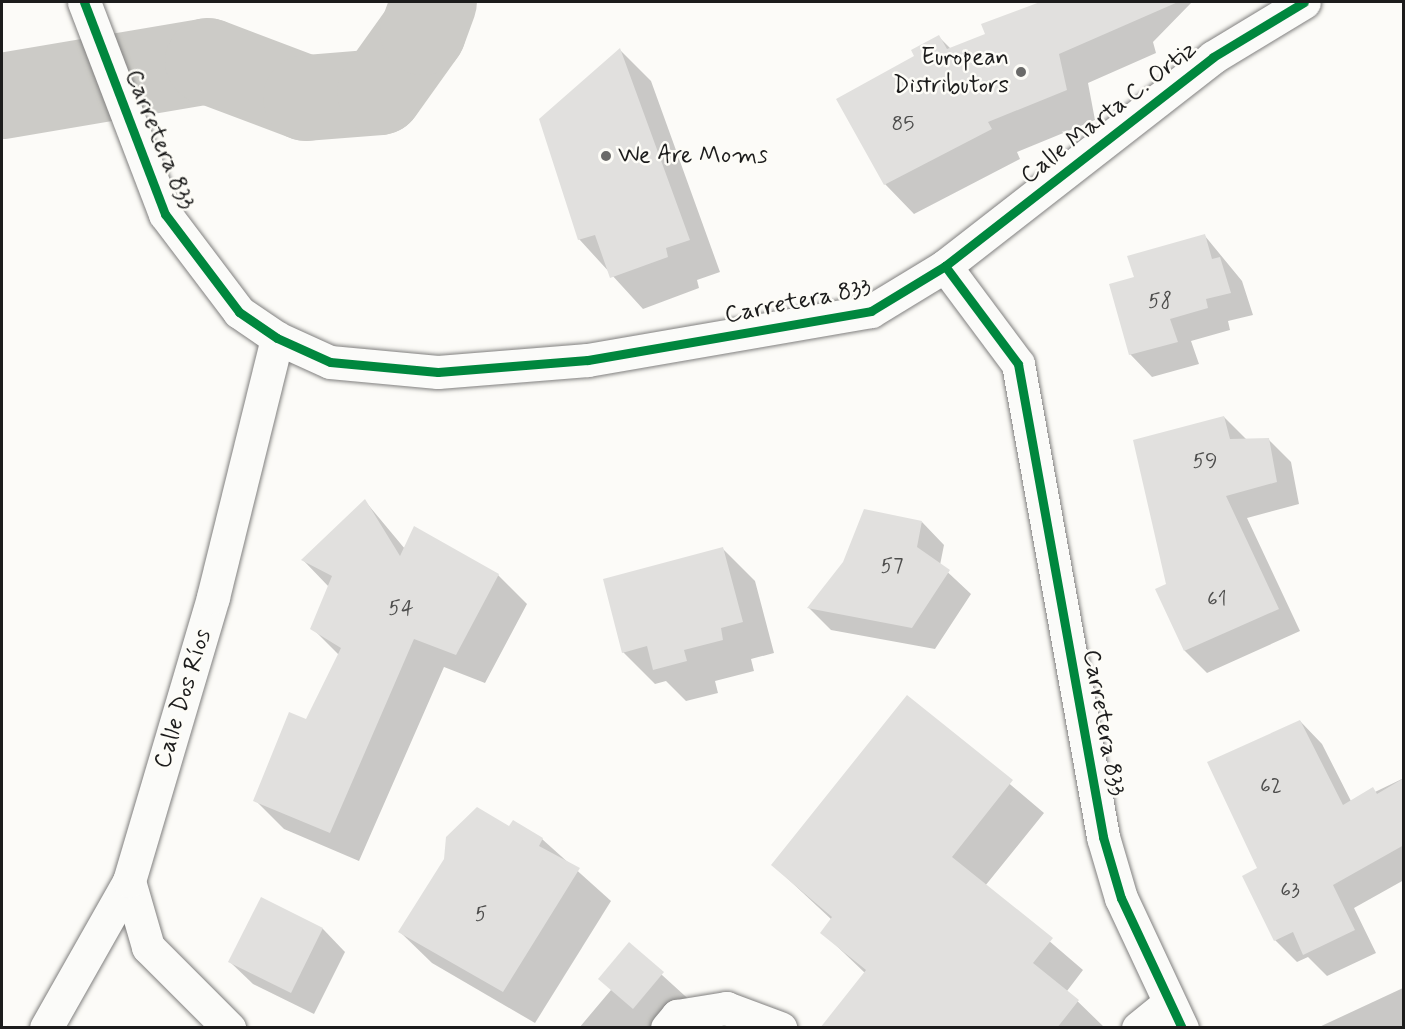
<!DOCTYPE html>
<html>
<head>
<meta charset="utf-8">
<style>
	body { margin:0 }
	#map { position:relative; width:1405px; height:1029px; overflow:hidden; background:#fcfbf8; font-family:Mynerve,sans-serif }
	div>[style] { position:absolute }
	.shadow>* { inset:0; background:#0003 }
	.river>* { height:86px; margin:-43px; padding:0 43px; transform-origin:43px; border-radius:43px; background:#cccbc7 }
	.building>* { inset:0; background:#e1e0de }
	.roads { filter:drop-shadow(0 0 2px #81807f) drop-shadow(0 0 2px #81807f) }
	.minor>* { height:33px; margin:-16.5px; padding:0 16.5px; transform-origin:16.5px; border-radius:16.5px; background:#fbfbf9 }
	.cycleway>* { height:9px; margin:-4.5px; padding:0 4.5px; transform-origin:4.5px; border-radius:4.5px; background:#00873e }
	.dots>* { width:16px; height:16px; translate:-50% -50%; box-sizing:border-box; border:3px solid #fdfcf7; border-radius:50% }
	span { translate:-50% -50%; white-space:nowrap; text-align:center; line-height:1.15; -webkit-text-stroke:5px #fdfcf7; paint-order:stroke }
	.number-label { font-size:21px; color:#4d4d4c }
	.number-label span { -webkit-text-stroke-width:0 }
	.poi-label { font-size:24px; color:#1c1c1c }
	.right { translate:-100% -50%; text-align:right }
	.left { translate:0 -50%; text-align:left }
	.street-label { font-size:24px; color:#1c1c1c }
	.frame { position:absolute; inset:0; border:3px solid #1c1c1c; pointer-events:none }
</style>
</head>
<body>
<div id="map">
	<div class="shadow">
		<i style="clip-path:polygon(1044px 2px,1192px 2px,1153px 42px,1156px 53px,1088px 83px,1095px 120px,1017px 152px,1020px 159px,914px 214px,885px 184px,916px 57px,939px 37px,951px 49px,987px 34px,983px 25px)"></i>
		<i style="clip-path:polygon(620px 50px,651px 81px,720px 272px,697px 280px,699px 288px,643px 309px,579px 239px)"></i>
		<i style="clip-path:polygon(1205px 236px,1242px 281px,1253px 315px,1228px 321px,1230px 330px,1191px 341px,1199px 364px,1152px 377px,1130px 354px,1135px 278px)"></i>
		<i style="clip-path:polygon(1224px 417px,1247px 440px,1269px 440px,1291px 462px,1299px 504px,1247px 518px,1300px 631px,1207px 673px,1185px 651px,1157px 589px,1168px 584px)"></i>
		<i style="clip-path:polygon(365px 501px,405px 549px,498px 575px,527px 604px,485px 683px,444px 667px,359px 861px,284px 829px,255px 800px,307px 721px,339px 655px,312px 628px,329px 587px,303px 560px)"></i>
		<i style="clip-path:polygon(922px 522px,944px 545px,940px 565px,971px 594px,935px 649px,831px 630px,809px 608px)"></i>
		<i style="clip-path:polygon(723px 549px,755px 581px,774px 653px,751px 659px,754px 671px,715px 681px,718px 693px,686px 701px,666px 681px,655px 684px,623px 652px)"></i>
		<i style="clip-path:polygon(907px 697px,1044px 813px,985px 886px,1083px 970px,1067px 991px,1105px 1028px,827px 1028px,865px 973px,822px 932px,832px 920px,773px 865px)"></i>
		<i style="clip-path:polygon(1300px 721px,1322px 744px,1352px 803px,1404px 778px,1404px 880px,1354px 908px,1376px 953px,1327px 976px,1308px 957px,1297px 962px,1275px 940px,1259px 869px)"></i>
		<i style="clip-path:polygon(510px 828px,542px 839px,611px 901px,535px 1023px,432px 963px,400px 932px,446px 859px)"></i>
		<i style="clip-path:polygon(262px 899px,323px 929px,345px 952px,314px 1014px,253px 984px,230px 962px)"></i>
		<i style="clip-path:polygon(629px 945px,695px 1005px,676px 1028px,579px 1028px,611px 990px)"></i>
		<i style="clip-path:polygon(1403px 988px,1404px 1028px,1317px 1028px)"></i>
	</div>
	<div class="river">
		<i style="left:2px;top:96px;width:209px;rotate:-9.6deg"></i>
		<i style="left:208px;top:61px;width:105px;rotate:20.7deg"></i>
		<i style="left:306px;top:98px;width:74px;rotate:-4.6deg"></i>
		<i style="left:380px;top:92px;width:74px;rotate:-54.4deg"></i>
		<i style="left:423px;top:32px;width:32px;rotate:-70deg"></i>
	</div>
	<div class="building">
		<i style="clip-path:polygon(1040px 2px,1178px 2px,1059px 54px,1067px 90px,988px 122px,992px 129px,884px 185px,836px 99px,914px 56px,911px 50px,939px 35px,947px 49px,985px 34px,981px 24px)"></i>
		<i style="clip-path:polygon(620px 48px,690px 240px,666px 248px,668px 257px,610px 278px,595px 235px,578px 240px,539px 119px)"></i>
		<i style="clip-path:polygon(1205px 234px,1212px 259px,1220px 257px,1231px 293px,1206px 299px,1208px 308px,1170px 319px,1178px 342px,1129px 355px,1109px 284px,1134px 277px,1127px 256px)"></i>
		<i style="clip-path:polygon(1224px 416px,1230px 439px,1269px 438px,1277px 482px,1226px 496px,1279px 609px,1184px 651px,1155px 589px,1166px 584px,1133px 440px)"></i>
		<i style="clip-path:polygon(365px 499px,400px 556px,414px 526px,499px 574px,456px 655px,414px 639px,330px 833px,253px 801px,289px 712px,306px 719px,341px 648px,310px 629px,332px 576px,301px 560px)"></i>
		<i style="clip-path:polygon(864px 509px,922px 521px,917px 547px,950px 570px,912px 628px,807px 608px,843px 562px)"></i>
		<i style="clip-path:polygon(723px 547px,743px 622px,721px 628px,723px 640px,684px 650px,687px 661px,653px 670px,647px 646px,622px 653px,603px 579px)"></i>
		<i style="clip-path:polygon(907px 695px,1013px 780px,952px 857px,1053px 938px,1033px 963px,1079px 1000px,1057px 1028px,820px 1028px,866px 970px,820px 933px,832px 917px,771px 865px)"></i>
		<i style="clip-path:polygon(1300px 720px,1343px 805px,1373px 787px,1377px 794px,1404px 778px,1404px 845px,1333px 885px,1355px 930px,1303px 955px,1293px 932px,1274px 941px,1242px 876px,1257px 868px,1207px 762px)"></i>
		<i style="clip-path:polygon(477px 807px,509px 826px,513px 820px,543px 838px,539px 846px,580px 868px,503px 992px,398px 932px,444px 859px,446px 837px)"></i>
		<i style="clip-path:polygon(261px 897px,323px 928px,291px 993px,228px 962px)"></i>
		<i style="clip-path:polygon(629px 942px,664px 972px,633px 1009px,598px 979px)"></i>
	</div>
	<div class="roads">
		<div class="minor">
			<i style="left:84px;top:2px;width:227px;rotate:69.1deg"></i>
			<i style="left:165px;top:214px;width:123px;rotate:52.9deg"></i>
			<i style="left:239px;top:312px;width:46px;rotate:34.4deg"></i>
			<i style="left:277px;top:338px;width:58px;rotate:24.4deg"></i>
			<i style="left:330px;top:362px;width:108px;rotate:5.3deg"></i>
			<i style="left:438px;top:372px;width:150px;rotate:-4.6deg"></i>
			<i style="left:588px;top:360px;width:287px;rotate:-9.8deg"></i>
			<i style="left:871px;top:311px;width:87px;rotate:-31.3deg"></i>
			<i style="left:945px;top:266px;width:340px;rotate:-37.9deg"></i>
			<i style="left:1213px;top:57px;width:106px;rotate:-31.1deg"></i>
			<i style="left:945px;top:266px;width:122px;rotate:53.3deg"></i>
			<i style="left:1018px;top:364px;width:481px;rotate:79.8deg"></i>
			<i style="left:1103px;top:837px;width:64px;rotate:73.6deg"></i>
			<i style="left:1121px;top:898px;width:144px;rotate:64.9deg"></i>
			<i style="left:129px;top:881px;width:69px;rotate:73.9deg"></i>
			<i style="left:148px;top:947px;width:115px;rotate:45deg"></i>
			<i style="left:46px;top:1028px;width:169px;rotate:-60.5deg"></i>
			<i style="left:129px;top:881px;width:296px;rotate:-73.5deg"></i>
			<i style="left:213px;top:597px;width:267px;rotate:-76.1deg"></i>
			<i style="left:667px;top:1028px;width:16px;rotate:-50deg"></i>
			<i style="left:677px;top:1016px;width:50px;rotate:-9.3deg"></i>
			<i style="left:726px;top:1008px;width:58px;rotate:20.3deg"></i>
			<i style="left:1138px;top:1028px;width:40px;rotate:-39deg"></i>
		</div>
	</div>
	<div class="cycleway">
		<i style="left:84px;top:2px;width:227px;rotate:69.1deg"></i>
		<i style="left:165px;top:214px;width:123px;rotate:52.9deg"></i>
		<i style="left:239px;top:312px;width:46px;rotate:34.4deg"></i>
		<i style="left:277px;top:338px;width:58px;rotate:24.4deg"></i>
		<i style="left:330px;top:362px;width:108px;rotate:5.3deg"></i>
		<i style="left:438px;top:372px;width:150px;rotate:-4.6deg"></i>
		<i style="left:588px;top:360px;width:287px;rotate:-9.8deg"></i>
		<i style="left:871px;top:311px;width:87px;rotate:-31.3deg"></i>
		<i style="left:945px;top:266px;width:340px;rotate:-37.9deg"></i>
		<i style="left:1213px;top:57px;width:106px;rotate:-31.1deg"></i>
		<i style="left:945px;top:266px;width:122px;rotate:53.3deg"></i>
		<i style="left:1018px;top:364px;width:481px;rotate:79.8deg"></i>
		<i style="left:1103px;top:837px;width:64px;rotate:73.6deg"></i>
		<i style="left:1121px;top:898px;width:144px;rotate:64.9deg"></i>
	</div>
	<div class="dots">
		<i style="left:1021px;top:72px;background:#6a6a69"></i>
		<i style="left:606px;top:156px;background:#6a6a69"></i>
	</div>
	<div class="number-label">
		<span style="left:903px;top:124px">85</span>
		<span style="left:1160px;top:301px">58</span>
		<span style="left:1205px;top:461px">59</span>
		<span style="left:892px;top:566px">57</span>
		<span style="left:1217px;top:599px">61</span>
		<span style="left:401px;top:608px">54</span>
		<span style="left:1271px;top:786px">62</span>
		<span style="left:1290px;top:890px">63</span>
		<span style="left:481px;top:914px">5</span>
	</div>
	<div class="poi-label">
		<span class="right" style="left:1009px;top:72px">European<br>Distributors</span>
		<span class="left" style="left:618px;top:156px">We Are Moms</span>
	</div>
	<div class="street-label">
		<span style="left:1109px;top:113px;rotate:-38deg">Calle Marta C. Ortiz</span>
		<span style="left:159px;top:140px;rotate:68deg">Carretera 833</span>
		<span style="left:798px;top:302px;rotate:-11deg">Carretera 833</span>
		<span style="left:183px;top:699px;rotate:-73deg">Calle Dos Ríos</span>
		<span style="left:1103px;top:723px;rotate:80deg">Carretera 833</span>
	</div>
	<div class="frame"></div>
</div>
</body>
</html>
